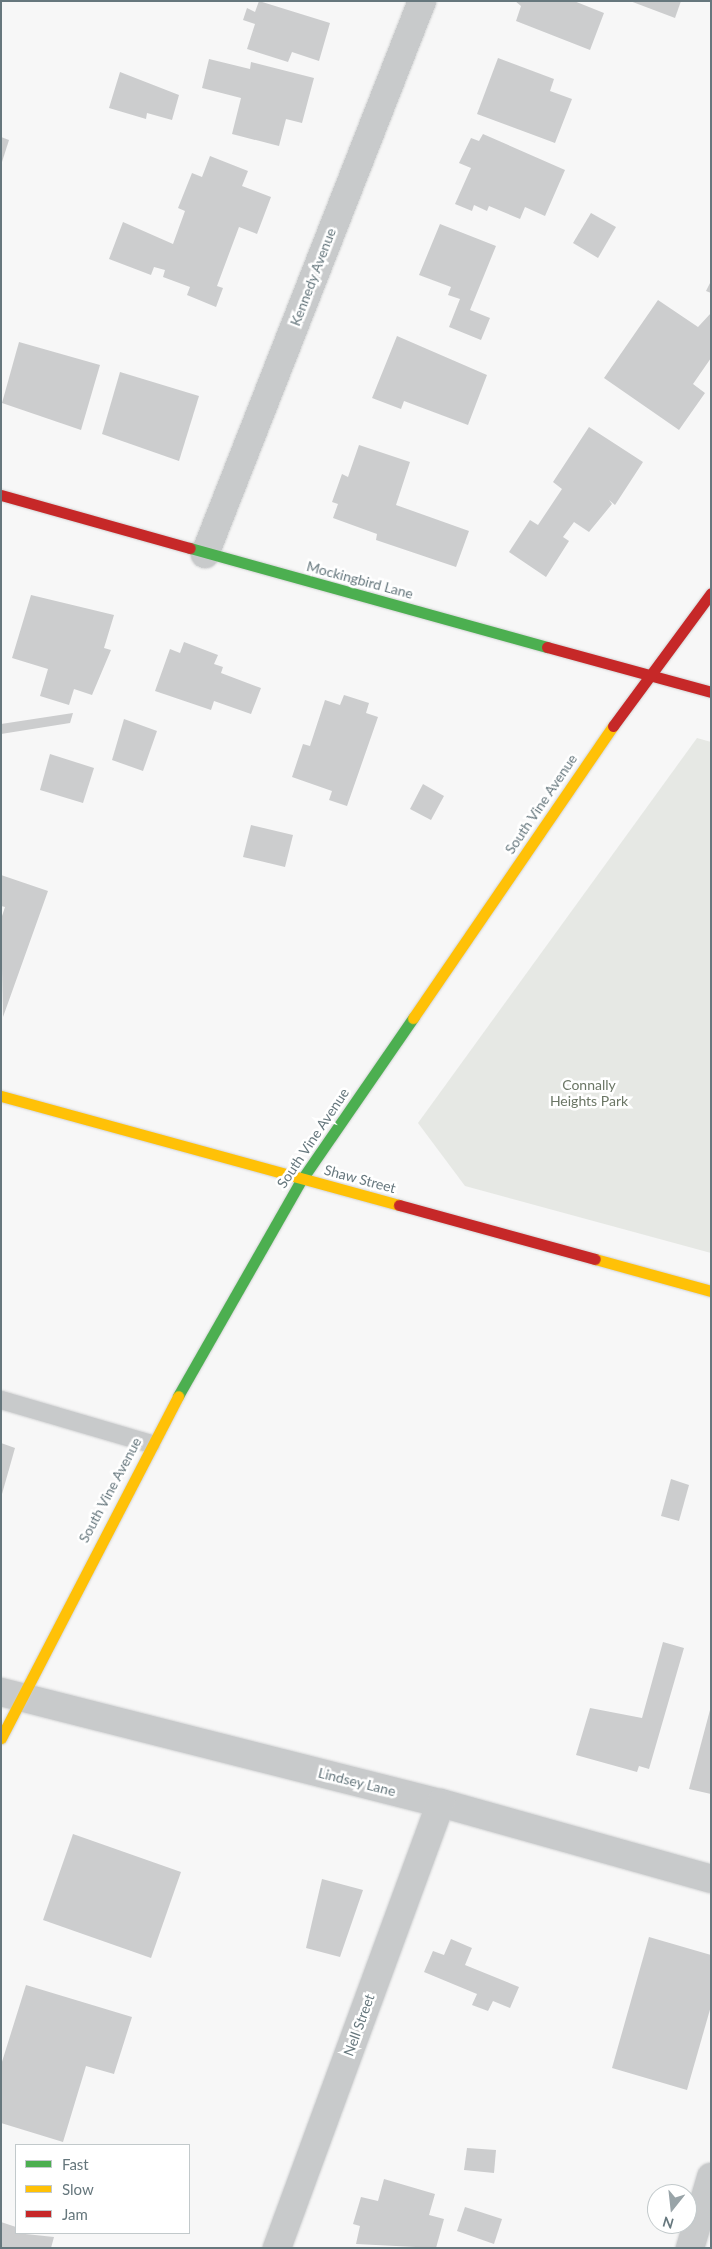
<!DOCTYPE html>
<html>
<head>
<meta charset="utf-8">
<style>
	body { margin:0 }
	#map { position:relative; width:712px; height:2249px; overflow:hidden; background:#f7f7f7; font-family:Lato,sans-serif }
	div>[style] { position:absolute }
	.green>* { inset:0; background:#e6e8e4 }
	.building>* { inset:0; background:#cccdce }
	.roads { filter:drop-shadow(0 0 1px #d2d3d4) drop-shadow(0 0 1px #d2d3d4) }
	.lane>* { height:18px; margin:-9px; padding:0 9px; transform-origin:9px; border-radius:9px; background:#c8cacb }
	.street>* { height:28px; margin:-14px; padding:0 14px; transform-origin:14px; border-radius:14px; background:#c8cacb }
	.fast>* { height:11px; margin:-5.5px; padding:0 5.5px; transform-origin:5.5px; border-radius:5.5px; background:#4caf50 }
	.slow>* { height:11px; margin:-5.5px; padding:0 5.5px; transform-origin:5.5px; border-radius:5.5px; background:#ffc107 }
	.jam>* { height:11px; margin:-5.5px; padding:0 5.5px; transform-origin:5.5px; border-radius:5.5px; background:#c62828 }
	span { translate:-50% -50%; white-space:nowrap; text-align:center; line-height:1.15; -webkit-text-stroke:5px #fff; paint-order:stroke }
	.street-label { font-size:14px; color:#66777d }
	.park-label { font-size:14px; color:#6b7665 }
	.frame { position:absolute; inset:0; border:2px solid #66777d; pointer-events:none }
	.legend { position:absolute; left:15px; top:2144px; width:175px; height:90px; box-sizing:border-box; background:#fff; border:1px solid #c2c9cb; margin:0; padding:6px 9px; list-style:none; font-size:15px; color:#66777d }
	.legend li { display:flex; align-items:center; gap:10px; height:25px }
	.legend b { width:25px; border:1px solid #c2c9cb }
	.north { position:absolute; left:647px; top:2184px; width:50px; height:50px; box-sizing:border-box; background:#fff; border:1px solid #c2c9cb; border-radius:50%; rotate:196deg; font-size:14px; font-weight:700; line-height:20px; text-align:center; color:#66777d }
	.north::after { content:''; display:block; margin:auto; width:18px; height:22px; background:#99a4a8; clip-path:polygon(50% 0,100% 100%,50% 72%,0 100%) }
</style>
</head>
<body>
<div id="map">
	<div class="green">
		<i style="clip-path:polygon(697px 738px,711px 742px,711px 1253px,465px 1186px,418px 1123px)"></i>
	</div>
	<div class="building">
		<i style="clip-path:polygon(259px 1px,330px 23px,319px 61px,292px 52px,288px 62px,247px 49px,255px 24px,243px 20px,247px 8px,255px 12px)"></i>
		<i style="clip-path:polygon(515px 1px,574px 1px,604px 13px,590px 50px,516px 21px,521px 6px)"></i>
		<i style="clip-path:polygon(630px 1px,681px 1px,675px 18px)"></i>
		<i style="clip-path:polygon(498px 58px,554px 79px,550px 91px,572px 99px,555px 143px,477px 114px)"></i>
		<i style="clip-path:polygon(209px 59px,250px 69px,251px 62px,314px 78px,302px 123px,286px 119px,279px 146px,232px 134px,241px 98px,202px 88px)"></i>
		<i style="clip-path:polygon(120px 72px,179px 95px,172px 120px,147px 113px,146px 119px,109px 108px)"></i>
		<i style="clip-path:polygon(483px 134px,565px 170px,545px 216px,525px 207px,520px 219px,489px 206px,487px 211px,474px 205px,472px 211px,455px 204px,471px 168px,459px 163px,471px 138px,479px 141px)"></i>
		<i style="clip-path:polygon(1px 137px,9px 140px,2px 162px,1px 162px)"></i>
		<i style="clip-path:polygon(210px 156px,248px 171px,242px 186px,271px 197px,257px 234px,239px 227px,217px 286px,223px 288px,216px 307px,187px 295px,190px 287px,163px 277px,165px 270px,154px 267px,151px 275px,109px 259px,123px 222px,173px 244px,185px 211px,178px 208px,192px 173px,202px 177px)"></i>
		<i style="clip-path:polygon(591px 213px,616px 227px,598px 258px,573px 243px)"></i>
		<i style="clip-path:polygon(440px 224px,496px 246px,470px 310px,490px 318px,481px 340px,449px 327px,460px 299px,448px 295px,451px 287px,419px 275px)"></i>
		<i style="clip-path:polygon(711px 281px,711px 293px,706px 291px)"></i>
		<i style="clip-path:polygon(658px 300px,698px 327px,711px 313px,711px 358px,693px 384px,705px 393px,679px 430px,604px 378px)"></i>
		<i style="clip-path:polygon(397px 336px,487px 375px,468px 425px,404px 401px,401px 409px,372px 398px)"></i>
		<i style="clip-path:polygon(19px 342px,100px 365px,81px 430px,2px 403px)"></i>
		<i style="clip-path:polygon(120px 372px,199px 396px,179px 461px,102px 434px)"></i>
		<i style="clip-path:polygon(589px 427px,643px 462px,615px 505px,609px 500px,612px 504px,589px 532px,574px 522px,563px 537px,569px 541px,546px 577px,509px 552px,530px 520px,538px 525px,562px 489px,553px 482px)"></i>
		<i style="clip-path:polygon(359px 445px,410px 462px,396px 505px,469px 531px,456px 567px,376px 540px,377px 534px,333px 518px,338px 504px,332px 502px,342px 474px,348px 477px)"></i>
		<i style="clip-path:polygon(31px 595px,114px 615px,104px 648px,111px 650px,92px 695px,74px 689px,69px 705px,40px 696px,48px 669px,12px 658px)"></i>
		<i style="clip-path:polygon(184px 642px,218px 655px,214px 664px,223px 667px,221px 673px,261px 688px,251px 714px,214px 701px,211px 710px,155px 691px,170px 649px,180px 653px)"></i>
		<i style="clip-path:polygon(344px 695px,369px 703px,366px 713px,378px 717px,347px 806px,329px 800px,332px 791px,292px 777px,303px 744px,310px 746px,325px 700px,340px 705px)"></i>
		<i style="clip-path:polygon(73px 713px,70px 723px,1px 734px,1px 724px)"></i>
		<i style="clip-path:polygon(124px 719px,157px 731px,143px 771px,112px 760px)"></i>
		<i style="clip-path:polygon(50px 754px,94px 768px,83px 803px,40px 790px)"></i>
		<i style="clip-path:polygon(423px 784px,444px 796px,431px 820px,410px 809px)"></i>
		<i style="clip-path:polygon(251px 825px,293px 835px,285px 867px,243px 857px)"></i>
		<i style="clip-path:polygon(1px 875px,48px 891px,3px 1017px,1px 919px,5px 907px,1px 906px)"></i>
		<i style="clip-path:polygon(1px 1443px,15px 1448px,2px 1494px,1px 1494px)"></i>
		<i style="clip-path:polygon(671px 1479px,689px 1485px,679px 1521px,661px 1516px)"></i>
		<i style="clip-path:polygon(663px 1642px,684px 1648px,649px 1769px,639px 1766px,637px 1772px,576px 1755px,590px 1708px,642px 1718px)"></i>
		<i style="clip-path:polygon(710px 1710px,711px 1710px,711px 1794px,689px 1789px)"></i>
		<i style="clip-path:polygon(73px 1834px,181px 1872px,151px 1958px,43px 1920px)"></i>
		<i style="clip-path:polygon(322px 1879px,363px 1890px,340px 1957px,306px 1948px)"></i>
		<i style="clip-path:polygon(649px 1937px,711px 1955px,711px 2006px,687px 2090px,612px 2068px)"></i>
		<i style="clip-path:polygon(451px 1939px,472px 1948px,465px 1965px,519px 1987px,510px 2008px,493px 2001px,488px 2011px,472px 2005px,477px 1994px,424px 1972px,433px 1951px,444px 1955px)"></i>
		<i style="clip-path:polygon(26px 1985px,132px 2017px,114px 2074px,86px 2066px,63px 2142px,1px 2123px,1px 2065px)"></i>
		<i style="clip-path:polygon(467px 2148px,496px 2150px,494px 2173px,464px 2170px)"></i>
		<i style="clip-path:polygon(384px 2179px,435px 2194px,429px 2215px,444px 2219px,436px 2248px,356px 2244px,360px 2226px,353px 2224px,361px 2197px,378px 2201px)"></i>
		<i style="clip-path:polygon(465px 2207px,502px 2219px,494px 2244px,457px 2231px)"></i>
		<i style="clip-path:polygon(1px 2222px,16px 2227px,16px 2233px,54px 2237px,51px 2248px,1px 2248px)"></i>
	</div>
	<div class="roads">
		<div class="lane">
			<i style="left:1px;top:1400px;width:156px;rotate:16.3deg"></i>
		</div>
		<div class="street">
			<i style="left:205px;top:554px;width:594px;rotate:-68.57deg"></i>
			<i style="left:1px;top:1692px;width:454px;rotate:14.2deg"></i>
			<i style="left:441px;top:1803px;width:280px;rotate:15.7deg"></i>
			<i style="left:277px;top:2248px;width:474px;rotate:-69.8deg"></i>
			<i style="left:690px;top:2248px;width:74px;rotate:-73.5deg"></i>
		</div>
		<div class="fast">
			<i style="left:190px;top:548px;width:370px;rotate:15.5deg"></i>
			<i style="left:178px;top:1396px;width:250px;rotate:-60.3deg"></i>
			<i style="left:302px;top:1179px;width:196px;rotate:-55.4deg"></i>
		</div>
		<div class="slow">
			<i style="left:413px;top:1018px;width:354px;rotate:-55.6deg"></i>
			<i style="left:1px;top:1096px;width:413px;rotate:15.3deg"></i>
			<i style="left:595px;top:1259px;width:120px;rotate:15.4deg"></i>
			<i style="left:1px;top:1738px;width:385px;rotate:-62.6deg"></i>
		</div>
		<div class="jam">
			<i style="left:1px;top:495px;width:196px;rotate:15.7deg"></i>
			<i style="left:547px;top:647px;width:170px;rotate:15.3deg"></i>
			<i style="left:613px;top:726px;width:165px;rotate:-53.6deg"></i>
			<i style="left:399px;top:1205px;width:203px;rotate:15.4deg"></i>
		</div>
	</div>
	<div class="street-label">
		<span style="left:313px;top:277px;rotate:-69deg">Kennedy Avenue</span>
		<span style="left:360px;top:580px;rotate:15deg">Mockingbird Lane</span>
		<span style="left:541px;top:804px;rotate:-56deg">South Vine Avenue</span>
		<span style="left:313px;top:1138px;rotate:-56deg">South Vine Avenue</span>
		<span style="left:360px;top:1179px;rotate:15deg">Shaw Street</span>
		<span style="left:110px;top:1490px;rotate:-62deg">South Vine Avenue</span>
		<span style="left:357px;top:1782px;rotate:14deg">Lindsey Lane</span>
		<span style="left:359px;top:2025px;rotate:-70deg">Nell Street</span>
	</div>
	<div class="park-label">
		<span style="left:589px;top:1093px">Connally<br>Heights Park</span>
	</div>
	<div class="frame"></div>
	<ul class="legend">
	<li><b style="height:6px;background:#4caf50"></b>Fast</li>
	<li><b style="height:6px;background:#ffc107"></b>Slow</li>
	<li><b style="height:6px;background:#c62828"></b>Jam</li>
	</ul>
	<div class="north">N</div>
</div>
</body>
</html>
